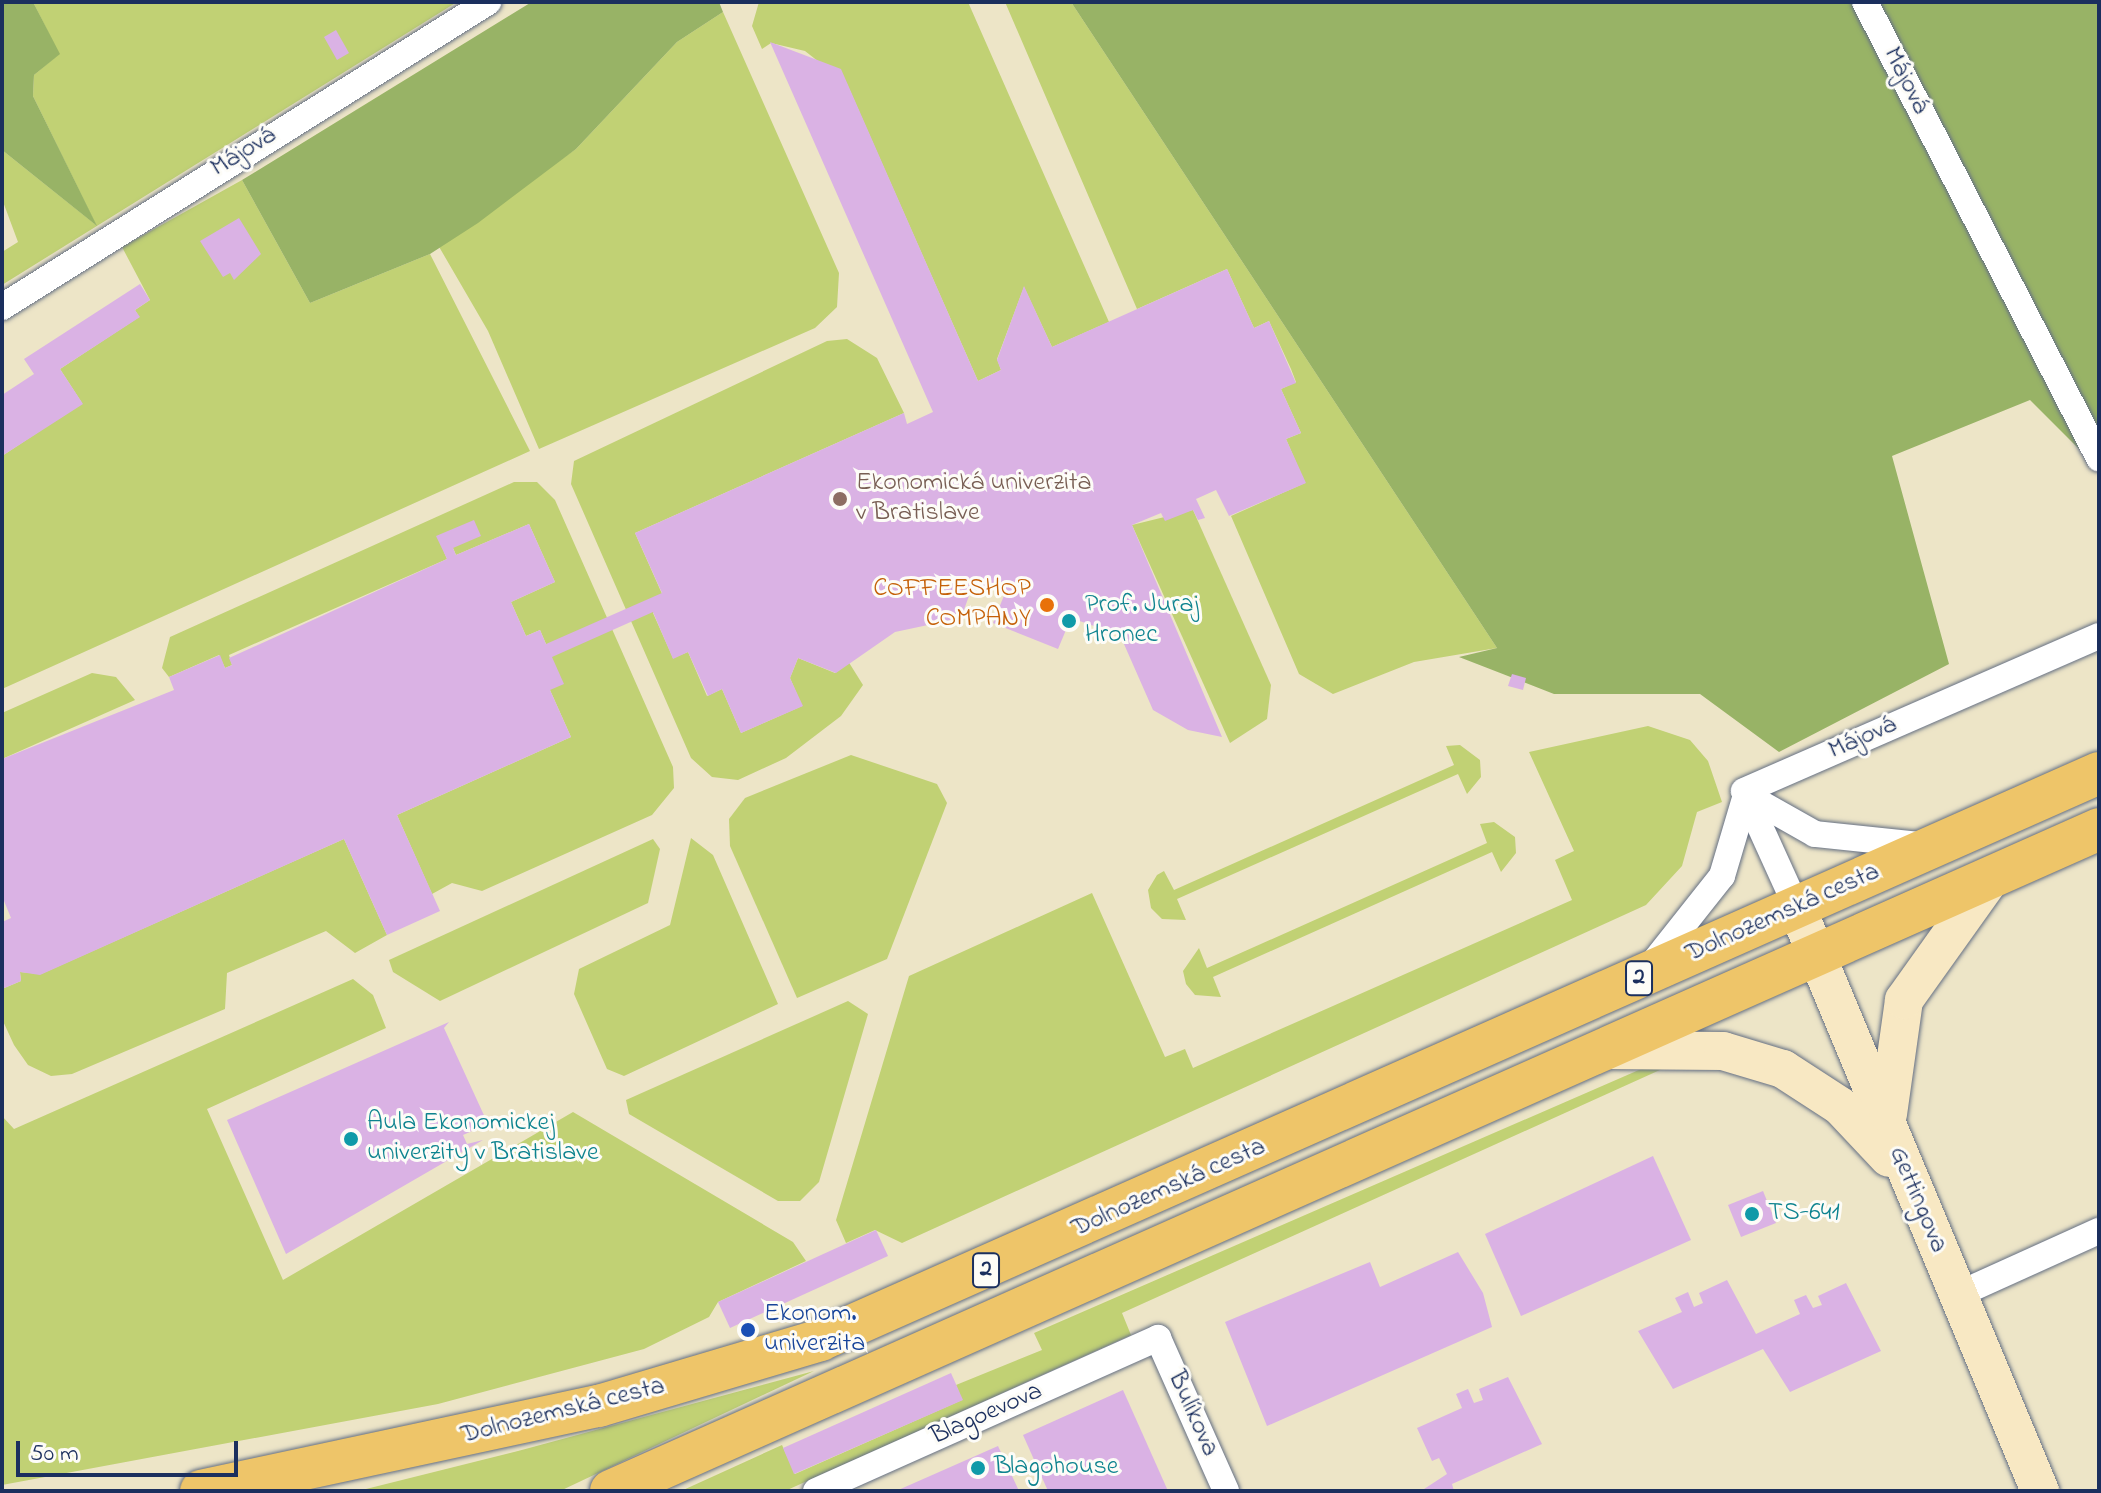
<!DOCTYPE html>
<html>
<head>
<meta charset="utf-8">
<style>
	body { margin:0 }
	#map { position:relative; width:2101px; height:1493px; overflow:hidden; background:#ede5c7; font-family:"Indie Flower",sans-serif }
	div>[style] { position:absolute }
	.green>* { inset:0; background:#c1d174 }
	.forest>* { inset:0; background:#98b366 }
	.building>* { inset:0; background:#dab2e4 }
	.roads { filter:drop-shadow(0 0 2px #646f83) drop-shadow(0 0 2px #646f83) }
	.street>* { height:26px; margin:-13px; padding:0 13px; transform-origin:13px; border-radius:13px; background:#fff }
	.secondary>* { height:38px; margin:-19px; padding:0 19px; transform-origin:19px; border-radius:19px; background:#f8e8c3 }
	.primary>* { height:42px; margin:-21px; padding:0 21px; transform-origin:21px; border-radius:21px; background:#eec569 }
	.dots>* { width:22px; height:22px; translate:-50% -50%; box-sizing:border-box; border:4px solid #fdfcf7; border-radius:50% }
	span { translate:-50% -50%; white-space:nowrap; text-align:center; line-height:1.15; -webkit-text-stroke:6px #fdfcf7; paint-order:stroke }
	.shield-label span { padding:2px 6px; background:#fdfcf7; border:2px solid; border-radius:6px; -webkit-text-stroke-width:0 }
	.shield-label { font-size:24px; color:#1b2f5e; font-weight:700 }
	.street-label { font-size:26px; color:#1b2f5e }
	.education-label { font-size:26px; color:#785e54 }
	.left { translate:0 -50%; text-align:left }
	.food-label { font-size:26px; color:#c56008 }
	.right { translate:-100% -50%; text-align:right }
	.culture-label { font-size:26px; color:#0d838f }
	.transit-label { font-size:26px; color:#164399 }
	.frame { position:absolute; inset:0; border:4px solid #1b2f5e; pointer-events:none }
	.scale { position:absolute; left:16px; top:1441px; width:222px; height:36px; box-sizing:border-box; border:4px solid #1b2f5e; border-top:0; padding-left:10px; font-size:24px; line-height:28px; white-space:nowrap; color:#1b2f5e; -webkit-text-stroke:6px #fdfcf7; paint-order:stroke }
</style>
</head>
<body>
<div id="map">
	<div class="green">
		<i style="clip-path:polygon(33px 2px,457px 2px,2px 285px,2px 252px,18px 242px,2px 199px,2px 150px,96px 225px,33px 96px,34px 75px,59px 54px)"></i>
		<i style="clip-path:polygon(759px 2px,968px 2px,1109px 322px,1052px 347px,1024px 287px,997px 359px,1001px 370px,978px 381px,847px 84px,805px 51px,771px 43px,762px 49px,752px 26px)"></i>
		<i style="clip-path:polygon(1005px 2px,1071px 2px,1497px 648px,1414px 662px,1333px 694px,1299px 674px,1231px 516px,1305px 483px,1286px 439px,1301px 433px,1281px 389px,1296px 382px,1291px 369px,1269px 321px,1254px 328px,1227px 269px,1137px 309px)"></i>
		<i style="clip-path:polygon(723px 12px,839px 273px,837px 307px,815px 328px,539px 449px,488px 331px,438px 245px,576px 149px,677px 42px)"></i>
		<i style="clip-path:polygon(242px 180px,310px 303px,430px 254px,530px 451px,2px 689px,2px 456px,82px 403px,60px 369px,139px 317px,135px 310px,150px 300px,122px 247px)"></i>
		<i style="clip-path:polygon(847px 339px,877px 358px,904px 413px,635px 533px,667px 605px,653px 613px,673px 658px,688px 652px,707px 696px,722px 689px,741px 733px,802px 706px,790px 678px,798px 658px,835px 673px,848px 661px,863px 685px,841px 716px,786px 758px,738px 780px,712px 777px,691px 758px,571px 484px,574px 461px,827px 341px)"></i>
		<i style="clip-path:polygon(514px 482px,537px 482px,555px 500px,673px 767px,674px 788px,652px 815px,482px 891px,452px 883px,432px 894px,397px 815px,571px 737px,550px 690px,546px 644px,540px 630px,526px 636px,511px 602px,555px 582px,529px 524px,456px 555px,453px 548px,444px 552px,447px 559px,229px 655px,232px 665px,225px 668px,219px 655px,169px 677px,162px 668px,170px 637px)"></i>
		<i style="clip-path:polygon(1193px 510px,1271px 685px,1267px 719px,1230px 743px,1132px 525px)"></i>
		<i style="clip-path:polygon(92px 673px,116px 677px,135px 700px,2px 759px,2px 713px)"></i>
		<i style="clip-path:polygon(1648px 726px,1690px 740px,1708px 761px,1722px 802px,1697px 812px,1682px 866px,1646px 905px,902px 1243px,875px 1230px,846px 1243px,836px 1220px,909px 976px,1092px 893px,1165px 1057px,1185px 1049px,1193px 1068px,1572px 900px,1555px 860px,1574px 851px,1529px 752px)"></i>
		<i style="clip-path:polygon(1460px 745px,1480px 760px,1481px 777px,1467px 794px,1458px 774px,1177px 899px,1186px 920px,1162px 919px,1151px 908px,1148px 890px,1157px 875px,1164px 871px,1174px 890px,1454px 765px,1446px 746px)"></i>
		<i style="clip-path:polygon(851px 755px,937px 784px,947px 803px,887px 959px,797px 998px,730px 846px,729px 819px,745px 798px)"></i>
		<i style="clip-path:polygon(1494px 822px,1515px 837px,1516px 853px,1501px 872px,1492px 852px,1213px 977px,1221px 997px,1195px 995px,1186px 984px,1183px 971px,1199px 948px,1207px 968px,1487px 843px,1480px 824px)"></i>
		<i style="clip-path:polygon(691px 838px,713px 855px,778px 1004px,624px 1076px,607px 1069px,574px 994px,579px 969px,670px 925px)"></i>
		<i style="clip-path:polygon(344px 839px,387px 935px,355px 953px,326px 931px,227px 973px,225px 1009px,72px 1074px,51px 1076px,28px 1065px,14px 1045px,2px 1019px,2px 989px,21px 981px,20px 972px,41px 974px)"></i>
		<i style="clip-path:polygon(653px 839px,660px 849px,648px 903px,440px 1001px,393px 972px,389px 960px)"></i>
		<i style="clip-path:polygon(353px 979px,373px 995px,386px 1028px,207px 1109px,283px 1280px,573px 1112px,793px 1242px,806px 1261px,718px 1302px,709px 1317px,644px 1349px,438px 1404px,2px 1485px,2px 1116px,14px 1129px)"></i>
		<i style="clip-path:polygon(848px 1001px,868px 1014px,819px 1182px,800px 1201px,778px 1201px,629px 1114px,626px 1100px)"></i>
		<i style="clip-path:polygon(1682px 1060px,1122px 1313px,1131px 1335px,785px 1491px,681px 1491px,782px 1445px,795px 1474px,962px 1400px,956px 1385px,1042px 1350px,1034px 1333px,1648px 1066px)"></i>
		<i style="clip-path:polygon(814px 1371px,560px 1491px,358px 1491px,518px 1451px)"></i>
	</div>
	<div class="forest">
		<i style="clip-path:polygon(2px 2px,33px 2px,60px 54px,34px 75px,33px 96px,97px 226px,2px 150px)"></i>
		<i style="clip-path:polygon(719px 2px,723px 12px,677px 42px,576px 149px,478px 223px,430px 254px,310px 303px,242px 180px,530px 3px)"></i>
		<i style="clip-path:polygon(1071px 2px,2099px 2px,2099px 469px,2030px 400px,1892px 456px,1949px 664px,1779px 752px,1700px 694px,1554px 694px,1459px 657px,1497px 648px)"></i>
	</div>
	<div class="building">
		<i style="clip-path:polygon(336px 30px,349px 53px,337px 60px,324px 37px)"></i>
		<i style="clip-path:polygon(770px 42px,841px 69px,978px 381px,1001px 370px,997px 360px,1024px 286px,1052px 347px,1227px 269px,1254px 328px,1269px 321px,1296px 383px,1281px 389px,1301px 433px,1286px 439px,1306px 483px,1229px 516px,1216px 490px,1196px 499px,1205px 518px,1198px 520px,1193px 510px,1165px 521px,1161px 513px,1132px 525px,1222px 737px,1188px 730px,1153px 710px,1120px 635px,1071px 618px,1058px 649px,993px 623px,1005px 593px,974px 582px,961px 618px,895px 632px,836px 673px,798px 658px,790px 678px,803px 706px,741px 733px,722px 689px,708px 696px,688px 652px,673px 659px,653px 612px,552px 657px,564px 684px,550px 690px,571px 737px,397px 815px,440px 911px,387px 935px,344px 839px,40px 975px,20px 972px,21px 981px,2px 989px,2px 922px,11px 918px,2px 896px,2px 759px,174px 690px,169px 677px,220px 655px,225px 668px,232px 665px,229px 658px,447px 559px,436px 536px,474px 520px,481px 536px,453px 548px,456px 555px,529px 524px,555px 582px,511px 602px,526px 636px,540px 630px,546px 644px,662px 593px,635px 533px,904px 413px,907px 424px,933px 412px)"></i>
		<i style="clip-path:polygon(239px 218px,261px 254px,234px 280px,230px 273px,223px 277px,200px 241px)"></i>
		<i style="clip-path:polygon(140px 284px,150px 300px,135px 310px,140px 317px,60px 369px,83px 404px,2px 456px,2px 395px,34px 374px,24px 359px)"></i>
		<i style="clip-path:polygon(1512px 674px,1526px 678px,1523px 690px,1508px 686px)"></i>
		<i style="clip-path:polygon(449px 1022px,444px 1028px,488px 1124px,463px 1135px,467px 1144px,483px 1140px,286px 1254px,227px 1120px)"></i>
		<i style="clip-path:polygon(1653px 1156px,1691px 1240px,1521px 1316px,1485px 1234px)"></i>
		<i style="clip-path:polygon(1763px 1191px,1776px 1223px,1741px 1237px,1728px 1205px)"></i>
		<i style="clip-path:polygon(876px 1230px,888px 1256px,730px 1328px,718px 1302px)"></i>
		<i style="clip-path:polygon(1458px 1252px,1483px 1293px,1492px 1327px,1267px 1426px,1225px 1322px,1370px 1262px,1380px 1287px)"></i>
		<i style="clip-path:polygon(1727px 1280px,1756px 1334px,1800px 1314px,1794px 1300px,1806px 1295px,1813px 1308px,1822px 1305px,1818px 1296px,1846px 1283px,1881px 1351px,1790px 1392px,1763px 1349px,1673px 1389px,1638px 1331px,1682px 1312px,1675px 1298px,1688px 1292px,1694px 1307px,1703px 1303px,1699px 1293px)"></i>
		<i style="clip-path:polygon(951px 1373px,963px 1400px,794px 1474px,783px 1448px)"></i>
		<i style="clip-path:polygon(1508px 1377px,1542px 1444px,1452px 1484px,1454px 1491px,1421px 1491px,1447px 1474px,1439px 1458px,1432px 1461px,1417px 1428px,1462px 1408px,1456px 1394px,1468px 1389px,1474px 1403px,1483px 1400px,1479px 1389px)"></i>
		<i style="clip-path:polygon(1123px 1390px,1168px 1491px,1048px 1491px,1023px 1435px)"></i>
		<i style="clip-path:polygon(998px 1446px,1019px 1491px,896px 1491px)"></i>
	</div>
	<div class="roads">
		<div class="street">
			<i style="left:1865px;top:2px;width:513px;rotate:62.84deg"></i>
			<i style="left:2px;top:307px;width:574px;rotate:-32.11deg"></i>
			<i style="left:1797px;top:908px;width:128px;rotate:-114.4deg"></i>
			<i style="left:1744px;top:791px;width:387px;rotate:-23.6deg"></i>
			<i style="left:1653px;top:963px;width:111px;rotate:-51.6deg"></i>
			<i style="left:1722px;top:876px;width:84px;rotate:-73.5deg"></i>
			<i style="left:1746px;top:795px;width:79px;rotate:29.5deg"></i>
			<i style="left:1815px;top:834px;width:106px;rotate:6deg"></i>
			<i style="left:1957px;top:1295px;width:156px;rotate:-24.3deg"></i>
			<i style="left:816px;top:1491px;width:375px;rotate:-24.1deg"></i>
			<i style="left:1158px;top:1338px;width:167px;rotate:66deg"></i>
		</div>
		<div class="secondary">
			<i style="left:1797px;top:908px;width:632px;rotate:67.37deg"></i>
			<i style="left:1603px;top:1050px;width:120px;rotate:0.5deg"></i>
			<i style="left:1723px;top:1051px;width:63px;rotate:16.7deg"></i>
			<i style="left:1783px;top:1069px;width:68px;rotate:33deg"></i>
			<i style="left:1840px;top:1106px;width:71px;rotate:46.7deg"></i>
			<i style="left:1888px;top:1114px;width:115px;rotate:-82deg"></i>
			<i style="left:1904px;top:1000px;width:153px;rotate:-54.5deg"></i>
		</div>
		<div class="primary">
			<i style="left:201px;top:1491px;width:407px;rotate:-12.1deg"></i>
			<i style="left:599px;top:1406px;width:231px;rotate:-16.6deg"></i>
			<i style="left:820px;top:1340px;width:1399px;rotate:-23.91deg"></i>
			<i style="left:611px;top:1491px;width:1629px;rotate:-23.98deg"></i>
		</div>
	</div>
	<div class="dots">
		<i style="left:840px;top:499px;background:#8d6e63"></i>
		<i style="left:1047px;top:605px;background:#e8710a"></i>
		<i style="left:1069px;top:621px;background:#0f9aa8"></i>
		<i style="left:351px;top:1139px;background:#0f9aa8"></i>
		<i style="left:1752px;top:1214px;background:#0f9aa8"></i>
		<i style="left:748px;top:1330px;background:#1a4fb4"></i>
		<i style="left:978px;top:1468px;background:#0f9aa8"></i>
	</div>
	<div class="shield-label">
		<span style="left:1639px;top:978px">2</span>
		<span style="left:986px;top:1270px">2</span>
	</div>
	<div class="street-label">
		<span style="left:1905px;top:81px;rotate:63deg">Májová</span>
		<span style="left:244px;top:153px;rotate:-32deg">Májová</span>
		<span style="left:1863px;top:739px;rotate:-24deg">Májová</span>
		<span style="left:1783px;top:914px;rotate:-24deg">Dolnozemská cesta</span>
		<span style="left:1169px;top:1189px;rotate:-24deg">Dolnozemská cesta</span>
		<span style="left:1917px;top:1200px;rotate:67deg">Gettingova</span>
		<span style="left:563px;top:1412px;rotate:-14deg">Dolnozemská cesta</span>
		<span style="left:1192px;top:1414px;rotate:66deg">Bulíkova</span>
		<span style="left:987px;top:1415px;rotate:-24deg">Blagoevova</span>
	</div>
	<div class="education-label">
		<span class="left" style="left:856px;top:499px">Ekonomická univerzita<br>v Bratislave</span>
	</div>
	<div class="food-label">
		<span class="right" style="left:1031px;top:605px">COFFEESHOP<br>COMPANY</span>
	</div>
	<div class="culture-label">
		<span class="left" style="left:1085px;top:621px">Prof. Juraj<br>Hronec</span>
		<span class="left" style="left:367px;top:1139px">Aula Ekonomickej<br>univerzity v Bratislave</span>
		<span class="left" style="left:1768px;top:1214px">TS-641</span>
		<span class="left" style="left:994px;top:1468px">Blagohouse</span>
	</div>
	<div class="transit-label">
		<span class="left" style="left:764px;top:1330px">Ekonom.<br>univerzita</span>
	</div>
	<div class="frame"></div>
	<div class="scale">50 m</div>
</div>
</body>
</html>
